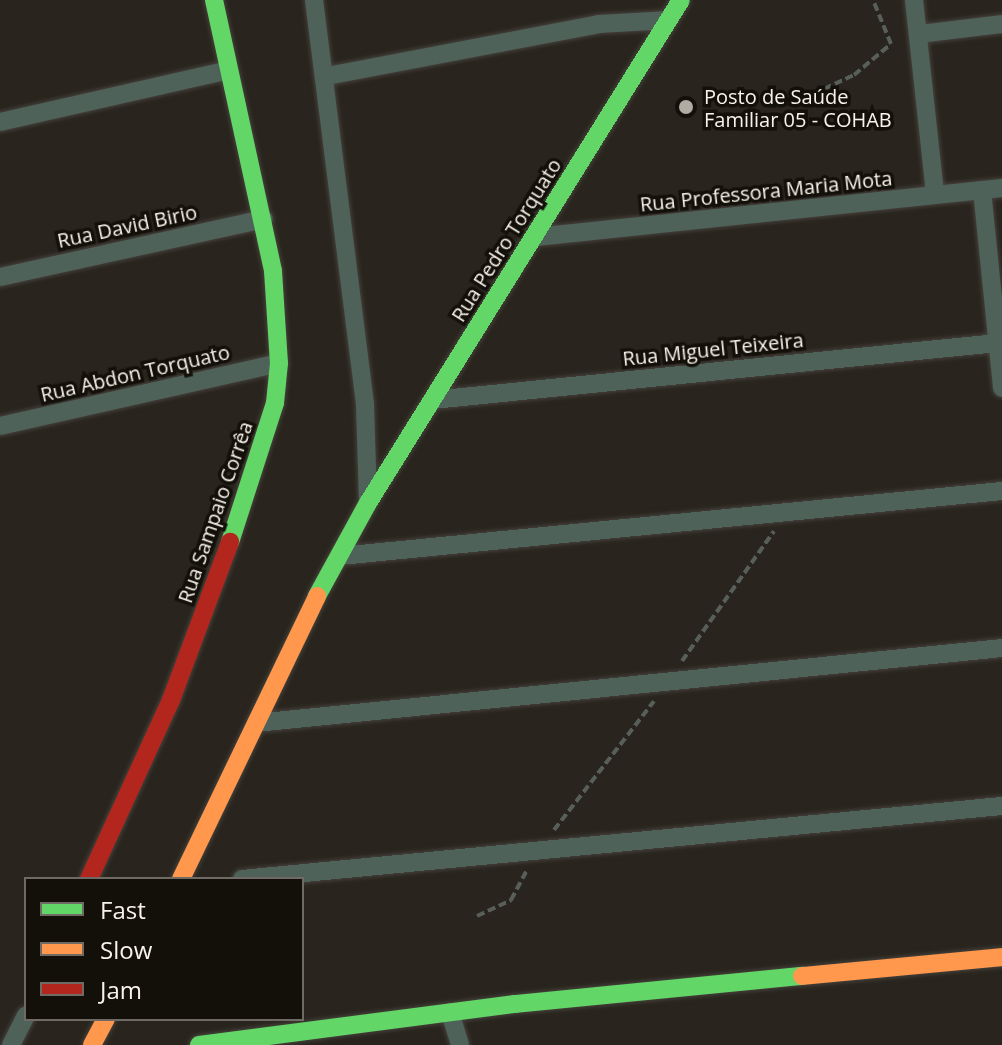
<!DOCTYPE html>
<html>
<head>
<meta charset="utf-8">
<style>
	body { margin:0 }
	#map { position:relative; width:1002px; height:1045px; overflow:hidden; background:#29251e; font-family:"Open Sans",sans-serif }
	div>[style] { position:absolute }
	.path>* { height:4px; margin-top:-2px; transform-origin:0; background:repeating-linear-gradient(90deg,#575f58 0 8px,transparent 0 12px) }
	.roads { filter:drop-shadow(0 0 2px #45413b) drop-shadow(0 0 2px #45413b) }
	.street>* { height:18px; margin:-9px; padding:0 9px; transform-origin:9px; border-radius:9px; background:#4f625a }
	.fast>* { height:18px; margin:-9px; padding:0 9px; transform-origin:9px; border-radius:9px; background:#63d668 }
	.slow>* { height:18px; margin:-9px; padding:0 9px; transform-origin:9px; border-radius:9px; background:#ff974d }
	.jam>* { height:18px; margin:-9px; padding:0 9px; transform-origin:9px; border-radius:9px; background:#b3261e }
	.dots>* { width:22px; height:22px; translate:-50% -50%; box-sizing:border-box; border:4px solid #13100a; border-radius:50% }
	span { translate:-50% -50%; white-space:nowrap; text-align:center; line-height:1.15; -webkit-text-stroke:7px #13100a; paint-order:stroke }
	.poi-label { font-size:20px; color:#f8f3ea }
	.left { translate:0 -50%; text-align:left }
	.street-label { font-size:20px; color:#f8f3ea }
	.legend { position:absolute; left:24px; top:877px; width:280px; height:144px; box-sizing:border-box; background:#13100a; border:2px solid #6f6b64; margin:0; padding:10px 14px; list-style:none; font-size:24px; color:#f8f3ea }
	.legend li { display:flex; align-items:center; gap:16px; height:40px }
	.legend b { width:40px; border:2px solid #6f6b64 }
</style>
</head>
<body>
<div id="map">
	<div class="path">
		<i style="left:813px;top:94px;width:45px;rotate:-24.9deg"></i>
		<i style="left:854px;top:75px;width:48px;rotate:-40deg"></i>
		<i style="left:891px;top:44px;width:48px;rotate:-112.2deg"></i>
		<i style="left:682px;top:661px;width:159px;rotate:-54.7deg"></i>
		<i style="left:554px;top:830px;width:163px;rotate:-52.2deg"></i>
		<i style="left:477px;top:916px;width:38px;rotate:-25deg"></i>
		<i style="left:511px;top:900px;width:34px;rotate:-62deg"></i>
	</div>
	<div class="roads">
		<div class="street">
			<i style="left:314px;top:0;width:408px;rotate:82.8deg"></i>
			<i style="left:365px;top:405px;width:98px;rotate:88.2deg"></i>
			<i style="left:914px;top:0;width:195px;rotate:83.8deg"></i>
			<i style="left:919px;top:34px;width:84px;rotate:-6.9deg"></i>
			<i style="left:327px;top:76px;width:277px;rotate:-10.8deg"></i>
			<i style="left:599px;top:24px;width:70px;rotate:-3.3deg"></i>
			<i style="left:0;top:122px;width:234px;rotate:-12.8deg"></i>
			<i style="left:982px;top:190px;width:199px;rotate:84.2deg"></i>
			<i style="left:535px;top:237px;width:470px;rotate:-6deg"></i>
			<i style="left:0;top:277px;width:270px;rotate:-12.4deg"></i>
			<i style="left:433px;top:400px;width:567px;rotate:-5.77deg"></i>
			<i style="left:0;top:426px;width:286px;rotate:-12.7deg"></i>
			<i style="left:340px;top:556px;width:665px;rotate:-5.61deg"></i>
			<i style="left:256px;top:723px;width:750px;rotate:-5.74deg"></i>
			<i style="left:242px;top:879px;width:763px;rotate:-5.49deg"></i>
			<i style="left:450px;top:1012px;width:34px;rotate:73deg"></i>
			<i style="left:11px;top:1045px;width:33px;rotate:-63deg"></i>
		</div>
		<div class="fast">
			<i style="left:214px;top:0;width:277px;rotate:77.7deg"></i>
			<i style="left:273px;top:271px;width:92px;rotate:86.3deg"></i>
			<i style="left:279px;top:363px;width:40px;rotate:95.7deg"></i>
			<i style="left:275px;top:403px;width:146px;rotate:107.9deg"></i>
			<i style="left:317px;top:596px;width:106px;rotate:-61.3deg"></i>
			<i style="left:368px;top:503px;width:592px;rotate:-58.11deg"></i>
			<i style="left:199px;top:1045px;width:319px;rotate:-7.4deg"></i>
			<i style="left:515px;top:1004px;width:288px;rotate:-5.6deg"></i>
		</div>
		<div class="slow">
			<i style="left:181px;top:879px;width:314px;rotate:-64.3deg"></i>
			<i style="left:802px;top:976px;width:201px;rotate:-5.4deg"></i>
			<i style="left:92px;top:1045px;width:30px;rotate:-62deg"></i>
		</div>
		<div class="jam">
			<i style="left:89px;top:879px;width:197px;rotate:-65.4deg"></i>
			<i style="left:171px;top:700px;width:169px;rotate:-69.5deg"></i>
		</div>
	</div>
	<div class="dots">
		<i style="left:686px;top:107px;background:#b0aba3"></i>
	</div>
	<div class="poi-label">
		<span class="left" style="left:704px;top:108px">Posto de Saúde<br>Familiar 05 - COHAB</span>
	</div>
	<div class="street-label">
		<span style="left:766px;top:191px;rotate:-6deg">Rua Professora Maria Mota</span>
		<span style="left:127px;top:226px;rotate:-12deg">Rua David Birio</span>
		<span style="left:506px;top:240px;rotate:-58deg">Rua Pedro Torquato</span>
		<span style="left:713px;top:349px;rotate:-6deg">Rua Miguel Teixeira</span>
		<span style="left:135px;top:373px;rotate:-13deg">Rua Abdon Torquato</span>
		<span style="left:215px;top:512px;rotate:-71deg">Rua Sampaio Corrêa</span>
	</div>
	<ul class="legend">
	<li><b style="height:10px;background:#63d668"></b>Fast</li>
	<li><b style="height:10px;background:#ff974d"></b>Slow</li>
	<li><b style="height:10px;background:#b3261e"></b>Jam</li>
	</ul>
</div>
</body>
</html>
